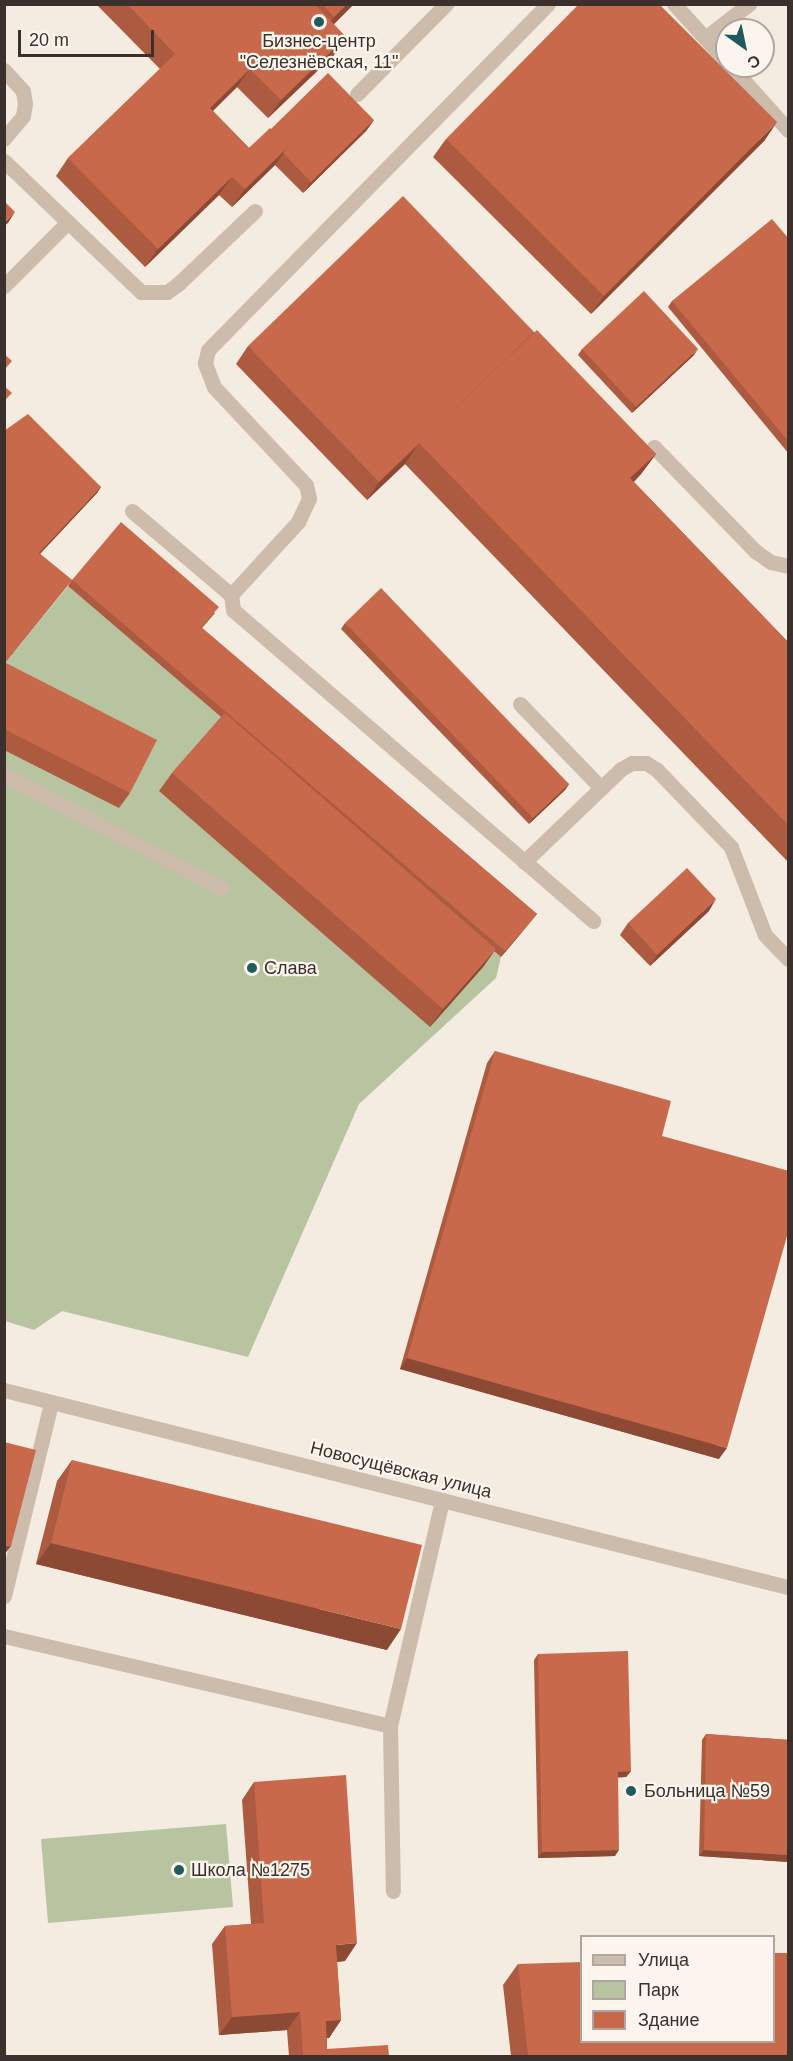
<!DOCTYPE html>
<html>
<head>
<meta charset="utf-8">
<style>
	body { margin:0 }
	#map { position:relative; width:793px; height:2061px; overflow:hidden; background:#f4ebe1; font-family:Helvetica,sans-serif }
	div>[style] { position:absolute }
	.green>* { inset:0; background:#b8c4a0 }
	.service>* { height:15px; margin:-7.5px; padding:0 7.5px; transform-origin:7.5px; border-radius:7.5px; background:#cdbbac }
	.minor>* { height:15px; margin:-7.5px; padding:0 7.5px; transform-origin:7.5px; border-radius:7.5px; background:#cdbbac }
	.wall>* { inset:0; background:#ac5a40 }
	.shaded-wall>* { inset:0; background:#8c4a34 }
	.building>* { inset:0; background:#c8694b }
	.dots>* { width:16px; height:16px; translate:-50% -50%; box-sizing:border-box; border:3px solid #fbf5ee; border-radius:50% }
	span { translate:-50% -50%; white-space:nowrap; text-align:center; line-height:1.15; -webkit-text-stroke:4.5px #fbf5ee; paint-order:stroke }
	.poi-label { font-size:18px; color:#3b302b }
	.left { translate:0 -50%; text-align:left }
	.street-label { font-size:18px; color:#3b302b }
	.frame { position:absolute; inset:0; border:6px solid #3b302b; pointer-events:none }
	.legend { position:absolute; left:580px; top:1935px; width:195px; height:108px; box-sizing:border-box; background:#fbf5ee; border:2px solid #aea6a0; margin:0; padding:8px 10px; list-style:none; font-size:18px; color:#3b302b }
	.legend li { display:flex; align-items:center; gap:12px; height:30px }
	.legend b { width:30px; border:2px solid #aea6a0 }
	.north { position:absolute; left:715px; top:18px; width:60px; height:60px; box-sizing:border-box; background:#fbf5ee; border:2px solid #aea6a0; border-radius:50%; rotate:147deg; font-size:16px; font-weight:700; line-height:24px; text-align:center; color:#3b302b }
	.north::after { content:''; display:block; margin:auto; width:21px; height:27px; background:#1f5a5e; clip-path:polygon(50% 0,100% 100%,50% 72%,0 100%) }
	.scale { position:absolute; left:18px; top:30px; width:136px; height:27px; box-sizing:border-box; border:3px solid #3b302b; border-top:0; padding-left:8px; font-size:18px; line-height:21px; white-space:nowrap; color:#3b302b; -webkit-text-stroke:4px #fbf5ee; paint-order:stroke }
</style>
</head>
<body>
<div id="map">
	<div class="green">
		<i style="clip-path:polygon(68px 586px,501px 957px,496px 978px,359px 1104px,248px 1357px,62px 1311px,34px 1330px,5px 1321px,5px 663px)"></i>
		<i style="clip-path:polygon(226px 1824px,233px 1907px,48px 1923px,41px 1839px)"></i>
	</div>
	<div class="service">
		<i style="left:674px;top:4px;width:79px;rotate:47.6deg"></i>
		<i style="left:705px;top:38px;width:56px;rotate:-37.7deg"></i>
		<i style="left:731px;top:66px;width:86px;rotate:48.3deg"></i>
		<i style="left:4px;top:70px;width:28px;rotate:48deg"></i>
		<i style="left:23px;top:91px;width:12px;rotate:81deg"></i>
		<i style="left:25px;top:103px;width:13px;rotate:99deg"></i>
		<i style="left:23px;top:116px;width:30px;rotate:130deg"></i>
		<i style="left:357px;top:94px;width:127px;rotate:-45.3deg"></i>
		<i style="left:4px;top:161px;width:190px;rotate:43.7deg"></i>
		<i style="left:141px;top:292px;width:26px"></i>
		<i style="left:167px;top:292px;width:14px;rotate:-36deg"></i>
		<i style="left:178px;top:284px;width:106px;rotate:-43.5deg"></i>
		<i style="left:4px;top:286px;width:89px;rotate:-45deg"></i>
		<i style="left:654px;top:447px;width:145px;rotate:45.8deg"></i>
		<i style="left:755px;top:551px;width:19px;rotate:35deg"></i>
		<i style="left:771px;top:562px;width:17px;rotate:13deg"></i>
		<i style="left:132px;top:511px;width:130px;rotate:40.3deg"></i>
		<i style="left:231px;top:595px;width:99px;rotate:-47.5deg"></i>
		<i style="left:298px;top:522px;width:26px;rotate:-65deg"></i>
		<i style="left:309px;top:498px;width:13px;rotate:-103deg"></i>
		<i style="left:306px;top:485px;width:134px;rotate:-133.2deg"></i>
		<i style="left:214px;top:387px;width:26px;rotate:-111deg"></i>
		<i style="left:205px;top:363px;width:13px;rotate:-77deg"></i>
		<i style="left:208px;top:350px;width:485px;rotate:-45.5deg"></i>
		<i style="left:231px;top:595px;width:15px;rotate:82deg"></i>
		<i style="left:233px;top:610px;width:476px;rotate:40.8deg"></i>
		<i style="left:520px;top:704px;width:117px;rotate:46deg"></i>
		<i style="left:4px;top:775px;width:245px;rotate:27.5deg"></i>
		<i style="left:524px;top:862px;width:134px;rotate:-43.8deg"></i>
		<i style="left:621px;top:769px;width:13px;rotate:-29deg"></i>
		<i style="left:632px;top:763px;width:14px"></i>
		<i style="left:646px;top:763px;width:13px;rotate:32deg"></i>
		<i style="left:657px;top:770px;width:107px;rotate:46.1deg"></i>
		<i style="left:731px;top:847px;width:94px;rotate:68.9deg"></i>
		<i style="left:765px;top:935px;width:33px;rotate:46deg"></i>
		<i style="left:4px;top:1596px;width:199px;rotate:-76.3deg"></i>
		<i style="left:4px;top:1636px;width:396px;rotate:13.1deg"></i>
		<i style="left:390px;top:1726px;width:232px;rotate:-77deg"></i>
		<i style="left:390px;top:1726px;width:165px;rotate:89deg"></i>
	</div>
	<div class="minor">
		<i style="left:4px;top:1390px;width:808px;rotate:14.11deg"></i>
	</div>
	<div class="wall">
		<i style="clip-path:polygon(96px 4px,354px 4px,334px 24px,334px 55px,268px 118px,237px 87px,213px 111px,249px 148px,271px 129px,374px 120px,366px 131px,303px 193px,275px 165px,232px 207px,219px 195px,145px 267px,56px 176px,68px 158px,160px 69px)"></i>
		<i style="clip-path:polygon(446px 139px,765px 140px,591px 314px,433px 157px)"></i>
		<i style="clip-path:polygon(789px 239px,789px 454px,668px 307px,672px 301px)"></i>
		<i style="clip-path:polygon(534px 332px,656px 454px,641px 474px,634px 482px,789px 643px,789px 863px,405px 464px,367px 500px,236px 364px,248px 346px)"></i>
		<i style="clip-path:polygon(582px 349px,694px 355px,632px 413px,578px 355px)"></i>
		<i style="clip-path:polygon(4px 431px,101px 487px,97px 493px,40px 554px,72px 580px,5px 663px,130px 793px,119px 808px,4px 750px)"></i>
		<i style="clip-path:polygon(72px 580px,215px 613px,202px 628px,537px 914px,501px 957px,494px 951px,483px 967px,430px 1027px,159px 791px,172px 773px,221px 717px,68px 586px)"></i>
		<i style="clip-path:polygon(345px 623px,569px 784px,565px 790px,529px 824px,341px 629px)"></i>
		<i style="clip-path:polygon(709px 911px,650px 966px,620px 935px,628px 923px)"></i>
		<i style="clip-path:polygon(495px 1051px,662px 1136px,719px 1459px,400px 1369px,487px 1063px)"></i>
		<i style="clip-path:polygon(72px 1460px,387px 1650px,36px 1564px,57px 1481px)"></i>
		<i style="clip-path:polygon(538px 1654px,631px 1771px,626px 1777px,618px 1777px,615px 1856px,538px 1858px,534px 1660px)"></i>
		<i style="clip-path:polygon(706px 1734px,789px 1740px,789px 1862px,699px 1856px,702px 1740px)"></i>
		<i style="clip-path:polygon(254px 1782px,345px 1961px,337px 1962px,341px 2020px,329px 2038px,327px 2038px,327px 2049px,389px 2056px,289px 2056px,287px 2030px,219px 2035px,212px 1944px,225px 1926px,251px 1924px,242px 1800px)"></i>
		<i style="clip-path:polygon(518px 1964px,789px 2056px,511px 2056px,503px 1985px)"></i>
	</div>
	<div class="shaded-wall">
		<i style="clip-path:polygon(347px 4px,354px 4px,319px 39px,334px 17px)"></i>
		<i style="clip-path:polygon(346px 37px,334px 55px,268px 118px,281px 100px)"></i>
		<i style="clip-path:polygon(250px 69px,237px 87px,197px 126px,210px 108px)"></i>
		<i style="clip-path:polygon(374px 120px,366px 131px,303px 193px,311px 182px)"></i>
		<i style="clip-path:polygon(777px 122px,765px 140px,591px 314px,604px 296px)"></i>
		<i style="clip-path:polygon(288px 147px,275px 165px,232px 207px,245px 189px)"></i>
		<i style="clip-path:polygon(232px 177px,219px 195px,145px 267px,158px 249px)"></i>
		<i style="clip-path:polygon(15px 212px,8px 223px,4px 226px,4px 223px)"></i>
		<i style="clip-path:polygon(698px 349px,694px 355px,632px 413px,636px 407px)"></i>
		<i style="clip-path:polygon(417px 446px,405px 464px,367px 500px,379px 482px)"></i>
		<i style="clip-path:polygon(656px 454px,641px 474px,616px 499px,630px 478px)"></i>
		<i style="clip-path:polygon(101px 487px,97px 493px,35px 559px,39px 553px)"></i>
		<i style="clip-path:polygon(569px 784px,565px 790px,529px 824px,533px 818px)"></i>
		<i style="clip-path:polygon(716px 899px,709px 911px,650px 966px,657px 955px)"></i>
		<i style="clip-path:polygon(537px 914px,532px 920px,501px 957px,505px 951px)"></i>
		<i style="clip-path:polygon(496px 949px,483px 967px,430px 1027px,443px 1009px)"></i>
		<i style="clip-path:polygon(407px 1358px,727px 1448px,719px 1459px,400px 1369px)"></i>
		<i style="clip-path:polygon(51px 1543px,401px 1629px,387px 1650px,36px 1564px)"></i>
		<i style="clip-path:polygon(4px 1545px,11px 1546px,4px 1555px)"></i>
		<i style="clip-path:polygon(631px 1771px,626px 1777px,613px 1778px,618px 1772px)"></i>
		<i style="clip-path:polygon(619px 1850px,615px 1856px,538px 1858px,542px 1852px)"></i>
		<i style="clip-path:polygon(704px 1850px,789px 1855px,789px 1862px,699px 1856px)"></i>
		<i style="clip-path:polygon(357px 1943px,345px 1961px,323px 1963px,336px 1945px)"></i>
		<i style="clip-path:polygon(300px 2012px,287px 2030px,219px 2035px,232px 2017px)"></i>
		<i style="clip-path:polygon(341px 2020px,329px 2038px,313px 2039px,326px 2021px)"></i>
	</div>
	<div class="building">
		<i style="clip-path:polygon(127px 4px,315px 4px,346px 37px,281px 100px,250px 69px,210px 108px,249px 148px,270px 128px,288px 147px,245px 189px,232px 177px,158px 249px,68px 158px,175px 54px)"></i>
		<i style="clip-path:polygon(322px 4px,347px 4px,334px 17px)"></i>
		<i style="clip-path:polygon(579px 4px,659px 4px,777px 122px,604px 296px,446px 139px)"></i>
		<i style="clip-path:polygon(328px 73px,374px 120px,311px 182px,283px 153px,288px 147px,271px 129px)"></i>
		<i style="clip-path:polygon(403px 196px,534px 332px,379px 482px,248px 346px)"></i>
		<i style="clip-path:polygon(4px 201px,15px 212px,4px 223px)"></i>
		<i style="clip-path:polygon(772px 219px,789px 239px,789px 442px,672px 301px)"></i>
		<i style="clip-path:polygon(644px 291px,698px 349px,636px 407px,582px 349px)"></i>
		<i style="clip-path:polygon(537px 330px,656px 454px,630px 478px,789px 643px,789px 826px,419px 443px)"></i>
		<i style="clip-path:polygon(4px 354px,12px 361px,4px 370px)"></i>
		<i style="clip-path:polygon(4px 386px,12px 393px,4px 401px)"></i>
		<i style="clip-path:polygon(28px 414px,101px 487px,39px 553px,72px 580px,7px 660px,4px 659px,4px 431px)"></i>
		<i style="clip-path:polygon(121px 522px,219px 607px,201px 627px,537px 914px,505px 951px,72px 580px)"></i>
		<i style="clip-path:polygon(381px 588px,569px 784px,533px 818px,345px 623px)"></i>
		<i style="clip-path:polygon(4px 662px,157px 740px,130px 793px,4px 729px)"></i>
		<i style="clip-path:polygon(225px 713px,496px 949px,443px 1009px,172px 773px)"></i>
		<i style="clip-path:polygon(687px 868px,716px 899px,657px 955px,628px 923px)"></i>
		<i style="clip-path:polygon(495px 1051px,671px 1101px,662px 1136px,789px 1171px,789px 1229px,727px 1448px,407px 1358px)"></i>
		<i style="clip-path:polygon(4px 1442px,36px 1450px,11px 1546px,4px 1545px)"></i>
		<i style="clip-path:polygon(72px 1460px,422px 1545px,401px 1629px,51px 1543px)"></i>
		<i style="clip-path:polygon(628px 1651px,631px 1771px,618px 1772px,619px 1850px,542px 1852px,538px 1654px)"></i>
		<i style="clip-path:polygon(706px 1734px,789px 1740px,789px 1855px,704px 1850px)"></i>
		<i style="clip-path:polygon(346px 1775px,357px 1943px,336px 1945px,341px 2020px,326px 2021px,327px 2049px,388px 2045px,389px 2056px,303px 2056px,300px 2012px,232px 2017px,225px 1926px,264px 1923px,254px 1782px)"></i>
		<i style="clip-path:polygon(774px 1953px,789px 1953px,789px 2056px,528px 2056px,518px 1964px,582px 1962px,582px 2042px,774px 2042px)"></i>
	</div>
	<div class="dots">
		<i style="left:319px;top:22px;background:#1f5a5e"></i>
		<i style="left:252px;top:968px;background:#1f5a5e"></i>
		<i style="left:631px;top:1791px;background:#1f5a5e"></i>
		<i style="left:179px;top:1870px;background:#1f5a5e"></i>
	</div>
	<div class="poi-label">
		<span style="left:319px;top:52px">Бизнес-центр<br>"Селезнёвская, 11"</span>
		<span class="left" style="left:264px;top:968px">Слава</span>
		<span class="left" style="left:644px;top:1791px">Больница №59</span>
		<span class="left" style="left:191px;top:1870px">Школа №1275</span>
	</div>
	<div class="street-label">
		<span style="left:401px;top:1470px;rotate:14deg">Новосущёвская улица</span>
	</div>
	<div class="frame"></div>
	<ul class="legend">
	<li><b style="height:8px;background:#cdbbac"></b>Улица</li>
	<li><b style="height:16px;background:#b8c4a0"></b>Парк</li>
	<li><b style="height:16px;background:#c8694b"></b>Здание</li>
	</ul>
	<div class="north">С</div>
	<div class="scale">20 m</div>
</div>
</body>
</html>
